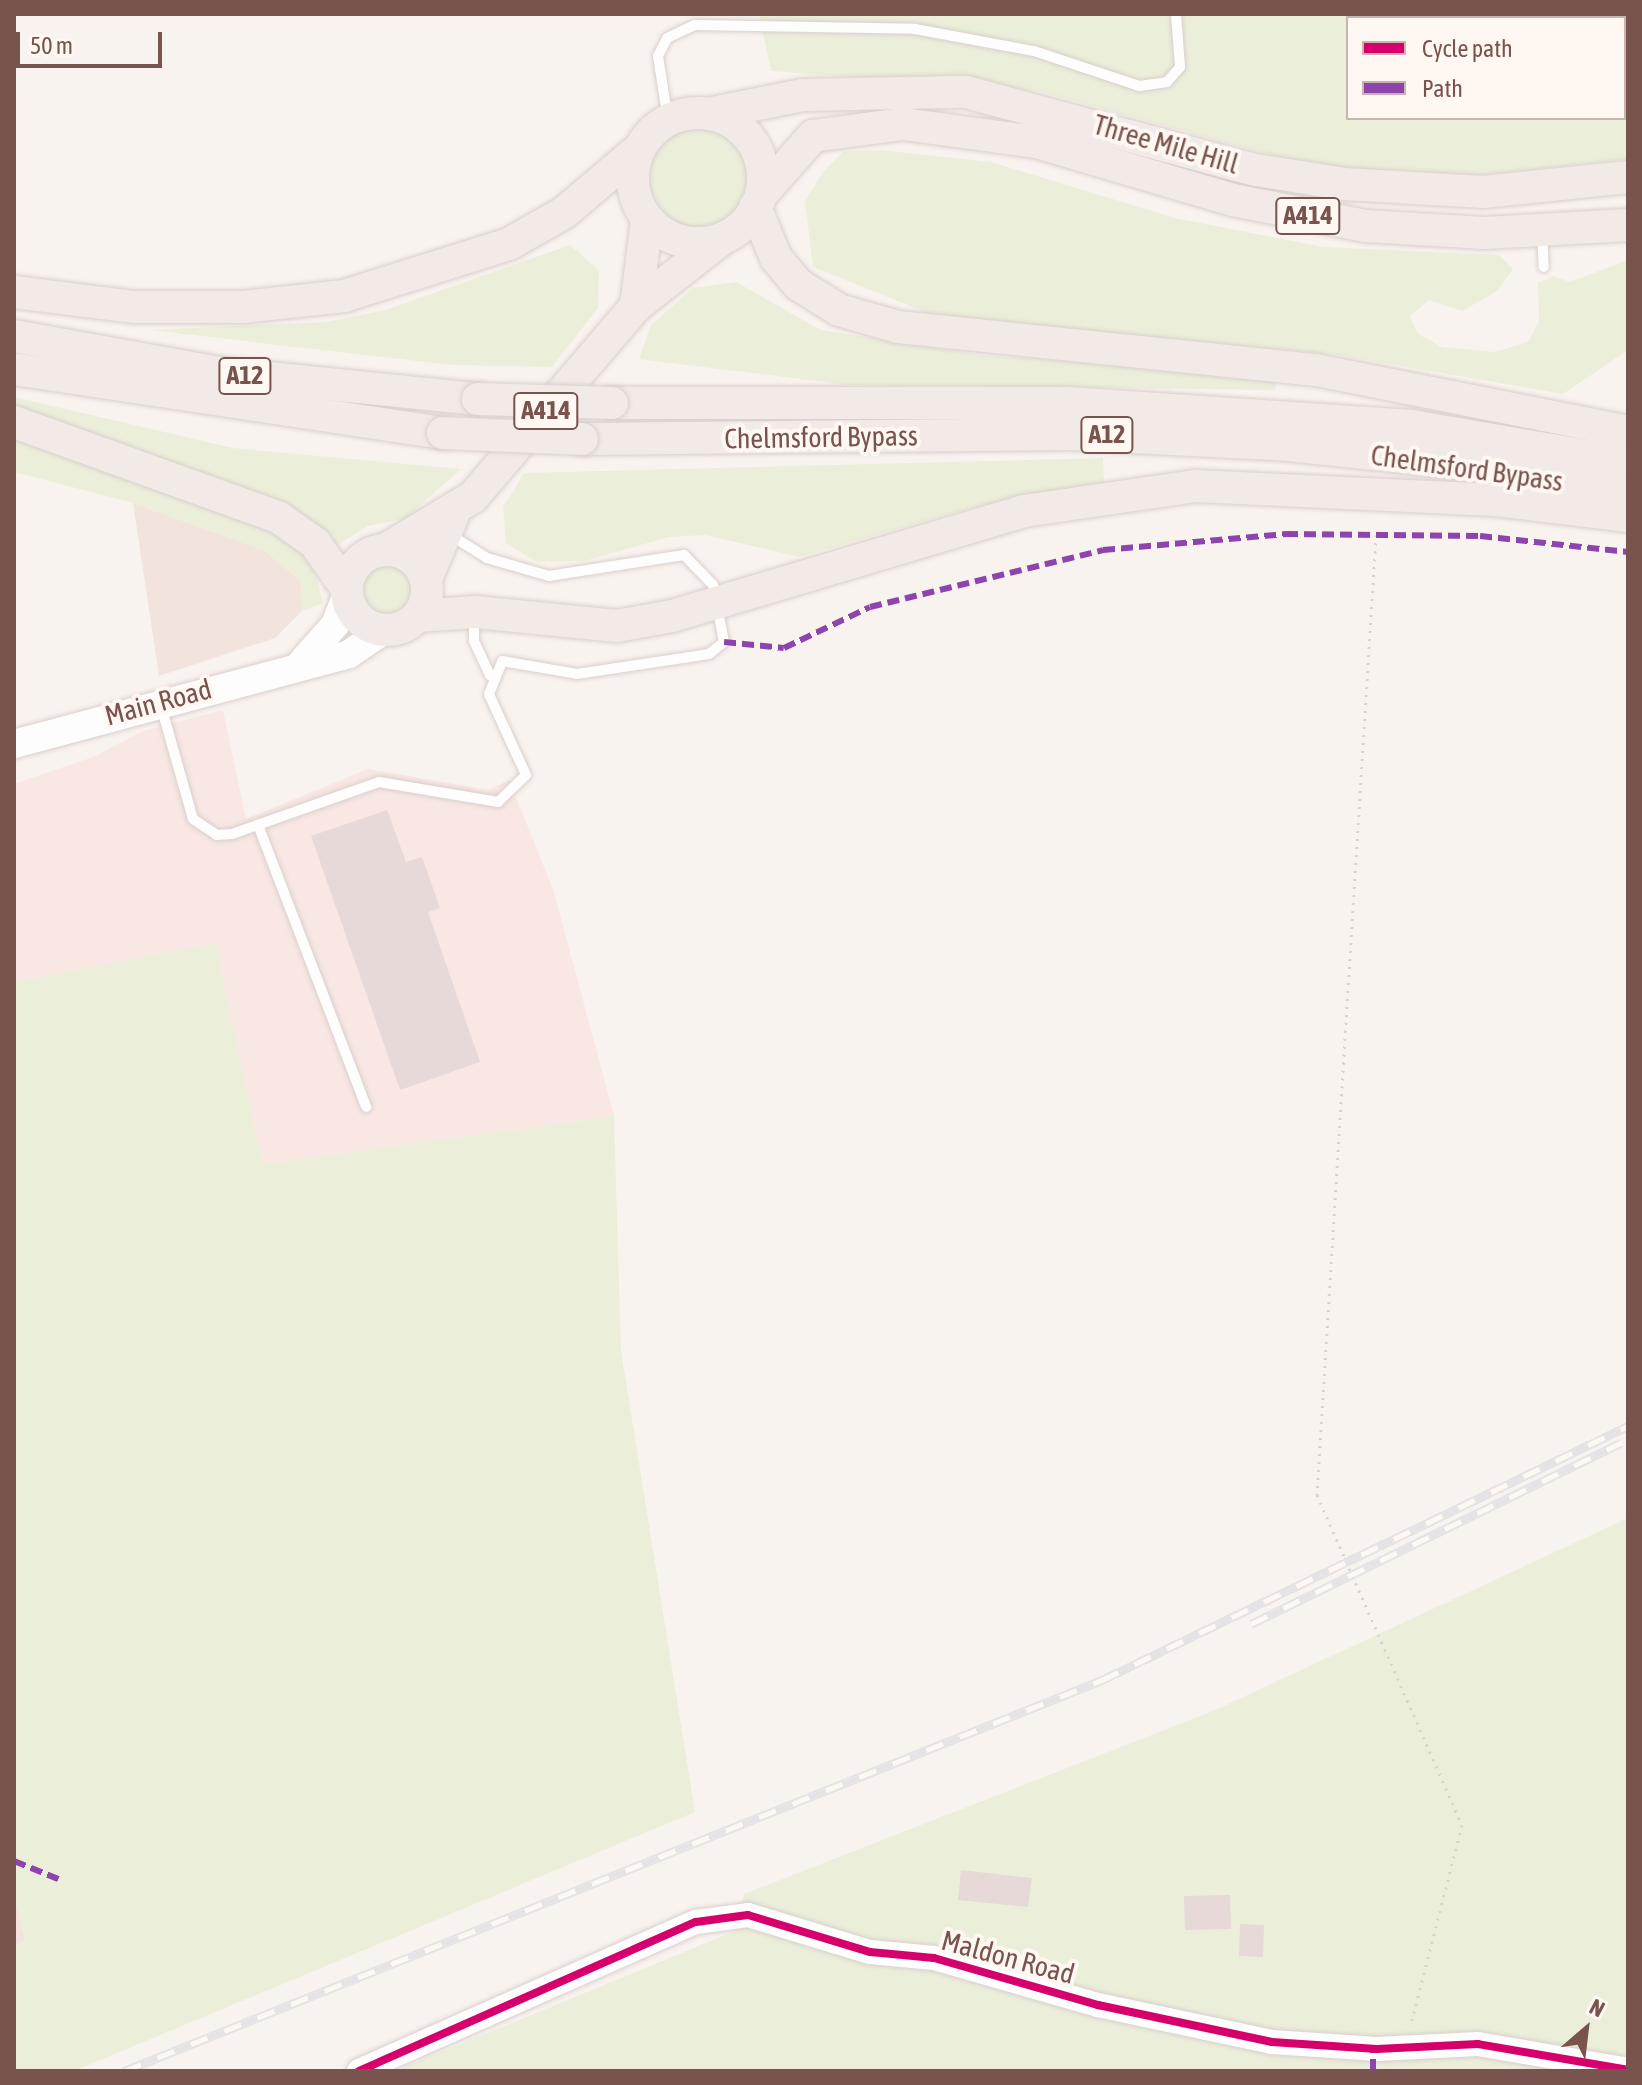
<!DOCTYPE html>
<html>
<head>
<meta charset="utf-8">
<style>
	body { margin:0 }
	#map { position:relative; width:1642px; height:2085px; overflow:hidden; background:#f9f3ef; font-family:"Asap Condensed",sans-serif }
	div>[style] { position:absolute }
	.residential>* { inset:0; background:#f2e4dd }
	.commercial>* { inset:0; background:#f8e7e3 }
	.green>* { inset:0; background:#ebefda }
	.round { border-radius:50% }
	.building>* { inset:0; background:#e6d9d7 }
	.path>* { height:3px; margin-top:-1.5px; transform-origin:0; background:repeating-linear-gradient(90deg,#dbd1d0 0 2px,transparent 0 8px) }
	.roads { filter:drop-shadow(0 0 2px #d9cfcc) drop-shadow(0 0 2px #d9cfcc) }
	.service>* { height:10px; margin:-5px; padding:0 5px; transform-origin:5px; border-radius:5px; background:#fefdfd }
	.tertiary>* { height:24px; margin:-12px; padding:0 12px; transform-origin:12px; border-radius:12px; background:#fefdfd }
	.secondary>* { height:28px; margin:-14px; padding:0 14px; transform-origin:14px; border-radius:14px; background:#fefdfd }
	.trunk>* { height:32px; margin:-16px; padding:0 16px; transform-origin:16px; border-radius:16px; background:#f2eae6 }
	.trunk>.ring { margin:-16px; padding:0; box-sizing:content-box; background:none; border:32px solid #f2eae6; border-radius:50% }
	.rail>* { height:9px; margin-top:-4.5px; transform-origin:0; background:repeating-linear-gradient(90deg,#fff7f2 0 18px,#e5e3e6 0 36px); box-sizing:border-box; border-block:2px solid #e5e3e6 }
	.bridges { filter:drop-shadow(0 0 2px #dacfcc) drop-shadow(0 0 2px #dacfcc) }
	.trunk-bridge>* { height:32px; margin:-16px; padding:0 16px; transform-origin:16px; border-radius:16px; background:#f2eae6 }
	.quiet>* { height:6px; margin-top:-3px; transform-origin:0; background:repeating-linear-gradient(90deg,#8e44ad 0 12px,transparent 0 18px) }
	.cycleway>* { height:8px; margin:-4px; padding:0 4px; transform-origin:4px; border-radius:4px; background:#d6006c }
	span { translate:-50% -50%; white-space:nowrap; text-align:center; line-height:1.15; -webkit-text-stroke:8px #fff7f2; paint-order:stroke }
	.shield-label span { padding:2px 6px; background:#fff7f2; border:2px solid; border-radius:6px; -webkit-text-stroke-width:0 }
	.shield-label { font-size:26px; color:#79534d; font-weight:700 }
	.street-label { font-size:28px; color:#79534d }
	.frame { position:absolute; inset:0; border:16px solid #79534d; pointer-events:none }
	.legend { position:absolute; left:1346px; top:16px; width:280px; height:104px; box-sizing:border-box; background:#fff7f2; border:2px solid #c9b5b0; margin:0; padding:10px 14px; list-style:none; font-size:24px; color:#79534d }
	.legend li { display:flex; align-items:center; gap:16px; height:40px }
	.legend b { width:40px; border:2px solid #c9b5b0 }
	.north { position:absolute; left:1546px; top:1989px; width:80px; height:80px; -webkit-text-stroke:6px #fff7f2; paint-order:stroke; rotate:28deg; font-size:22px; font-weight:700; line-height:32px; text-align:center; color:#79534d }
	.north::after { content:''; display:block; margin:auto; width:28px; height:36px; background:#79534d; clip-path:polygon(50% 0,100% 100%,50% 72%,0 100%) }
	.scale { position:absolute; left:16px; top:32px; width:146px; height:36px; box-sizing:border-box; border:4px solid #79534d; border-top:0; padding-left:10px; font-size:24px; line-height:28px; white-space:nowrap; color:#79534d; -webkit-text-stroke:6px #fff7f2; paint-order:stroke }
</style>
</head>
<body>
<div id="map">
	<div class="residential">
		<i style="clip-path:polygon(133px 503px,264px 550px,301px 581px,302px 611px,275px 638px,159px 676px)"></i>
		<i style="clip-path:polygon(14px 1895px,26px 1942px,14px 1945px)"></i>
	</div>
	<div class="commercial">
		<i style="clip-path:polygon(223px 710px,246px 819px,368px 769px,488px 790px,509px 780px,554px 892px,614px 1116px,262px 1164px,214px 944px,14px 982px,14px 784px,96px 756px,140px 732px)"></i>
	</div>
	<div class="green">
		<i style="clip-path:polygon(evenodd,759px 14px,1628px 14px,1628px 159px,1432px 181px,1289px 160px,1038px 91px,771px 71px,759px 14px,1348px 18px,1624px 18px,1624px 118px,1348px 118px,1348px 18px)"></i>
		<i class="round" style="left:647px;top:126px;width:102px;height:102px"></i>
		<i style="clip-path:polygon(880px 150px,991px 162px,1175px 218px,1323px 247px,1499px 255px,1513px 269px,1497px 291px,1462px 311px,1429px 300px,1410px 316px,1418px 334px,1442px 347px,1495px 352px,1528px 342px,1539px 321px,1538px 283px,1553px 276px,1570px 282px,1628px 260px,1628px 350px,1563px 394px,1332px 354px,940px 318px,813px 267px,805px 201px,822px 173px,843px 152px)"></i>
		<i style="clip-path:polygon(570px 245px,599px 270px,598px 308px,552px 367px,452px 365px,149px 330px,325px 322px,385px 310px)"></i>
		<i style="clip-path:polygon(736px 282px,821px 330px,981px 355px,1276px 377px,1275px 390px,849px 385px,639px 359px,651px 325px,693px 288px)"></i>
		<i style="clip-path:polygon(14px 397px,233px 448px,461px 469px,406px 518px,368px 526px,312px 561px,323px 603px,302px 611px,301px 581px,264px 550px,133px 503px,14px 472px)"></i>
		<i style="clip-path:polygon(1103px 458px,1104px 482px,971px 508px,799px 557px,705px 535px,669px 537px,584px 561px,537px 562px,506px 543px,503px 507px,524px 473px)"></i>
		<i class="round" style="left:362px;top:564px;width:50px;height:50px"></i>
		<i style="clip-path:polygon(215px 943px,262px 1164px,614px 1116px,621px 1351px,695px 1812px,74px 2071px,14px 2071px,14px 1945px,26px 1941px,14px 1895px,14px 982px)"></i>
		<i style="clip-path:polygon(1628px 1518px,1628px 2071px,395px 2071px,735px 1931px,744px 1894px,1213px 1711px)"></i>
	</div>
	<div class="building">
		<i style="clip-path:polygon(387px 810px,406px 862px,422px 857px,440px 908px,428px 912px,480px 1062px,400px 1090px,311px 836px)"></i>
		<i style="clip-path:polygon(961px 1870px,1032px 1878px,1028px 1907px,958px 1900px)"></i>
		<i style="clip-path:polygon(1230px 1895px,1231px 1929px,1185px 1930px,1184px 1896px)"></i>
		<i style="clip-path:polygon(1240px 1924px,1264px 1925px,1263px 1957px,1239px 1956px)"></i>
	</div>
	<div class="path">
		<i style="left:1376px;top:535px;width:962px;rotate:93.52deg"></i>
		<i style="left:1317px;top:1495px;width:360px;rotate:66.3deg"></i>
		<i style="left:1462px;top:1825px;width:205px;rotate:104.4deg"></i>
	</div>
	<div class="roads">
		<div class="service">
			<i style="left:668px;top:120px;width:65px;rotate:-98.9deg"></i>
			<i style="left:658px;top:56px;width:20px;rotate:-63deg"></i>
			<i style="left:667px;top:38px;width:31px;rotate:-25deg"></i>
			<i style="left:695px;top:25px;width:220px;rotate:1deg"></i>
			<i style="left:915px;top:29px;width:121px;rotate:10.5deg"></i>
			<i style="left:1034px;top:51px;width:111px;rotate:18.4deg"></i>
			<i style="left:1139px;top:86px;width:28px;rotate:-8deg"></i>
			<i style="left:1167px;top:82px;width:20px;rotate:-49deg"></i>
			<i style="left:1180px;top:67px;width:53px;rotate:-94.3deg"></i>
			<i style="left:1542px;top:233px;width:34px;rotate:87deg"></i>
			<i style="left:474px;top:618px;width:23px;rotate:90deg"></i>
			<i style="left:474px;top:641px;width:38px;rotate:65deg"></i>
			<i style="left:161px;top:706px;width:117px;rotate:74.2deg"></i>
			<i style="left:193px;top:819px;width:29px;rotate:34deg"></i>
			<i style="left:217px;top:835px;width:15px;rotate:-4deg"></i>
			<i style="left:232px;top:834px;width:156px;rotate:-19.5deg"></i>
			<i style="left:379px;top:782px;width:121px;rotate:9.5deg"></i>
			<i style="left:498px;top:802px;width:39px;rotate:-44deg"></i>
			<i style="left:526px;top:775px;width:89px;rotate:-114.6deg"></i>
			<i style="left:489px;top:694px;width:35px;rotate:-68deg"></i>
			<i style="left:502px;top:661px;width:76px;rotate:9.8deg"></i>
			<i style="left:577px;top:674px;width:134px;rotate:-8.6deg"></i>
			<i style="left:709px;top:654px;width:19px;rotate:-39deg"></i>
			<i style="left:724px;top:642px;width:58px;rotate:-100.9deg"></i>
			<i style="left:713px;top:585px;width:42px;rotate:-134deg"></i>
			<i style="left:684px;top:555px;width:137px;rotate:171.2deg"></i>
			<i style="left:549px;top:576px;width:65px;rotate:-163.8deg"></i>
			<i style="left:487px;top:558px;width:45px;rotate:-147.7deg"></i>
			<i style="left:258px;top:825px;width:302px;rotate:69deg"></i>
		</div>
		<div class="tertiary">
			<i style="left:359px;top:2071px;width:368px;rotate:-23.9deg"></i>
			<i style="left:696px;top:1922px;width:52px;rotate:-7.7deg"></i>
			<i style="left:748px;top:1915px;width:127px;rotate:16.9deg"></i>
			<i style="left:870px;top:1952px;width:64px;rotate:5.4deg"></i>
			<i style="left:934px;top:1958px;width:171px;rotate:16deg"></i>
			<i style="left:1098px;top:2005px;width:178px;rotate:12deg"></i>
			<i style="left:1272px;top:2042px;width:105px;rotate:3.8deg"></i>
			<i style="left:1377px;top:2049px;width:101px;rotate:-2.8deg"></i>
			<i style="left:1478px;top:2044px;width:152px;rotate:9.8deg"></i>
		</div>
		<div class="secondary">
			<i style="left:302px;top:662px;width:50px;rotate:-48.3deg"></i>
			<i style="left:335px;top:625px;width:33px;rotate:-69deg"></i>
			<i style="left:14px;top:744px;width:347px;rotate:-15deg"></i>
			<i style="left:349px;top:654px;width:45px;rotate:-34deg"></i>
		</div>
		<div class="trunk">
			<i class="ring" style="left:633px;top:113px;width:98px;height:98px"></i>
			<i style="left:708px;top:114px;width:97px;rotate:-11.3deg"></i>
			<i style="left:803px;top:95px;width:163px;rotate:-1.1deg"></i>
			<i style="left:966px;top:92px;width:300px;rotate:15.1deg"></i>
			<i style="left:1256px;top:170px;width:89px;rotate:9deg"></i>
			<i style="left:1344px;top:184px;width:139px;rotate:3.3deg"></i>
			<i style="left:1483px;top:192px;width:146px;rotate:-5.9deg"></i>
			<i style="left:761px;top:195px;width:79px;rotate:-48.6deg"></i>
			<i style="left:813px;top:136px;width:91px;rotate:-7.6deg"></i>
			<i style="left:903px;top:124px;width:134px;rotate:7.7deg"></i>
			<i style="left:1036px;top:142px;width:205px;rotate:16.4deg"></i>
			<i style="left:1233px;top:200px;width:135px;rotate:11.1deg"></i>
			<i style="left:1365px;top:226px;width:120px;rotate:3.3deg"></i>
			<i style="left:1485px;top:233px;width:143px;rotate:-3.2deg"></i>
			<i style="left:755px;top:207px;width:55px;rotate:67.6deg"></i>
			<i style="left:776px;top:258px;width:35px;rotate:50deg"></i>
			<i style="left:799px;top:285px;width:47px;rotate:32deg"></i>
			<i style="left:839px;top:310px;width:61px;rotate:16.1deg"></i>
			<i style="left:898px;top:327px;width:420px;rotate:5.9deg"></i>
			<i style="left:1316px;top:370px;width:318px;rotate:11.2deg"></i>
			<i style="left:14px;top:292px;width:122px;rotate:7.1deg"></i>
			<i style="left:135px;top:307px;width:108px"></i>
			<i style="left:243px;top:307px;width:102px;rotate:-6.2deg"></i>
			<i style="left:344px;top:296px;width:173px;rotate:-17.5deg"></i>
			<i style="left:509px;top:244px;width:64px;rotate:-29.7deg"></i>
			<i style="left:565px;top:212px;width:97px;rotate:-40.4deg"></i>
			<i style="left:636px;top:306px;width:87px;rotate:-82.7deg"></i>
			<i style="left:14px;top:336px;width:209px;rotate:10.2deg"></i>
			<i style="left:220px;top:373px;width:259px;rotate:5.8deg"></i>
			<i style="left:14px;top:369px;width:434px;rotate:8.5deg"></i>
			<i style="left:612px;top:403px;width:456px"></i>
			<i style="left:1068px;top:403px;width:344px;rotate:3.8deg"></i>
			<i style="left:1411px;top:426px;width:220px;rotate:9.7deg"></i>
			<i style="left:14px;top:422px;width:281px;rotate:19.8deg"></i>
			<i style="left:278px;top:517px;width:45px;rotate:35.1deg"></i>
			<i style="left:315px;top:543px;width:56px;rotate:55.2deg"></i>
			<i style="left:582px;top:439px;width:488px;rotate:-0.6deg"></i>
			<i style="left:1070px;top:434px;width:208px;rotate:2.8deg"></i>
			<i style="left:1278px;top:444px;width:210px;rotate:6deg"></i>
			<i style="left:1487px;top:466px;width:144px;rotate:11.2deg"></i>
			<i style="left:385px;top:550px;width:103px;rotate:-31.1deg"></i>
			<i style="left:473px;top:497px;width:251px;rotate:-49.5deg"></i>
			<i style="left:636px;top:306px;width:110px;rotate:-38deg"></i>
			<i class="ring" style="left:347px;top:550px;width:48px;height:48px"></i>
			<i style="left:426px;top:579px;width:69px;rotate:-67.1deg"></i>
			<i style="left:418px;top:616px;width:57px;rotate:-4deg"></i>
			<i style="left:475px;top:612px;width:143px;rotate:5.6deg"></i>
			<i style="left:617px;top:626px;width:56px;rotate:-10.3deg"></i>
			<i style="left:672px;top:616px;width:367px;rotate:-16.6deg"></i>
			<i style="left:1024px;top:511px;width:174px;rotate:-8.3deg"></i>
			<i style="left:1196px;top:486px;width:299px;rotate:2.7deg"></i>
			<i style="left:1495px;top:500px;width:134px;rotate:6.9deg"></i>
		</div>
	</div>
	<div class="rail">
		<i style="left:1251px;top:1624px;width:412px;rotate:-26.1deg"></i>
		<i style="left:124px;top:2071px;width:1053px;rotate:-21.79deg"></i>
		<i style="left:1102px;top:1680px;width:584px;rotate:-25.78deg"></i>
	</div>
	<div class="bridges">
		<div class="trunk-bridge">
			<i style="left:478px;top:399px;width:134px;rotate:1.7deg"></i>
			<i style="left:443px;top:433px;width:139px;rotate:2.5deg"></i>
		</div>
	</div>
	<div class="quiet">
		<i style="left:724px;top:642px;width:60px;rotate:5.7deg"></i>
		<i style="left:784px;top:648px;width:95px;rotate:-25.5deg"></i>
		<i style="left:870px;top:607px;width:240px;rotate:-13.7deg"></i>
		<i style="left:1103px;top:550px;width:184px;rotate:-5deg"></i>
		<i style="left:1286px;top:534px;width:194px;rotate:0.6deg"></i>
		<i style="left:1480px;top:536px;width:149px;rotate:6.2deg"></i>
		<i style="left:14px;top:1861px;width:48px;rotate:22.2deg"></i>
		<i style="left:1373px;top:2071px;width:22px;rotate:-90deg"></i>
	</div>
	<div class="cycleway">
		<i style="left:359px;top:2071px;width:368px;rotate:-23.9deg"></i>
		<i style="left:696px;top:1922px;width:52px;rotate:-7.7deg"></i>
		<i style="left:748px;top:1915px;width:127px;rotate:16.9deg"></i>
		<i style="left:870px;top:1952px;width:64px;rotate:5.4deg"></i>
		<i style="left:934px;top:1958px;width:171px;rotate:16deg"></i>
		<i style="left:1098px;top:2005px;width:178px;rotate:12deg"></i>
		<i style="left:1272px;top:2042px;width:105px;rotate:3.8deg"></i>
		<i style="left:1377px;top:2049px;width:101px;rotate:-2.8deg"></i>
		<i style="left:1478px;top:2044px;width:152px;rotate:9.8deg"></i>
	</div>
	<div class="shield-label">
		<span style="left:1308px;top:216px">A414</span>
		<span style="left:245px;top:376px">A12</span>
		<span style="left:546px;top:411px">A414</span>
		<span style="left:1107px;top:435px">A12</span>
	</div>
	<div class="street-label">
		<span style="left:1166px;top:144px;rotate:16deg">Three Mile Hill</span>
		<span style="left:821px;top:437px;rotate:-1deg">Chelmsford Bypass</span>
		<span style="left:1467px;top:468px;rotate:8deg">Chelmsford Bypass</span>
		<span style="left:158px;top:702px;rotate:-15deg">Main Road</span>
		<span style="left:1008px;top:1957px;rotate:15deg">Maldon Road</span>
	</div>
	<div class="frame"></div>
	<ul class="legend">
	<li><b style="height:10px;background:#d6006c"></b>Cycle path</li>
	<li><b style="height:10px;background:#8e44ad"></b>Path</li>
	</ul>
	<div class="north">N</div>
	<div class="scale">50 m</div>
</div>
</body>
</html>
